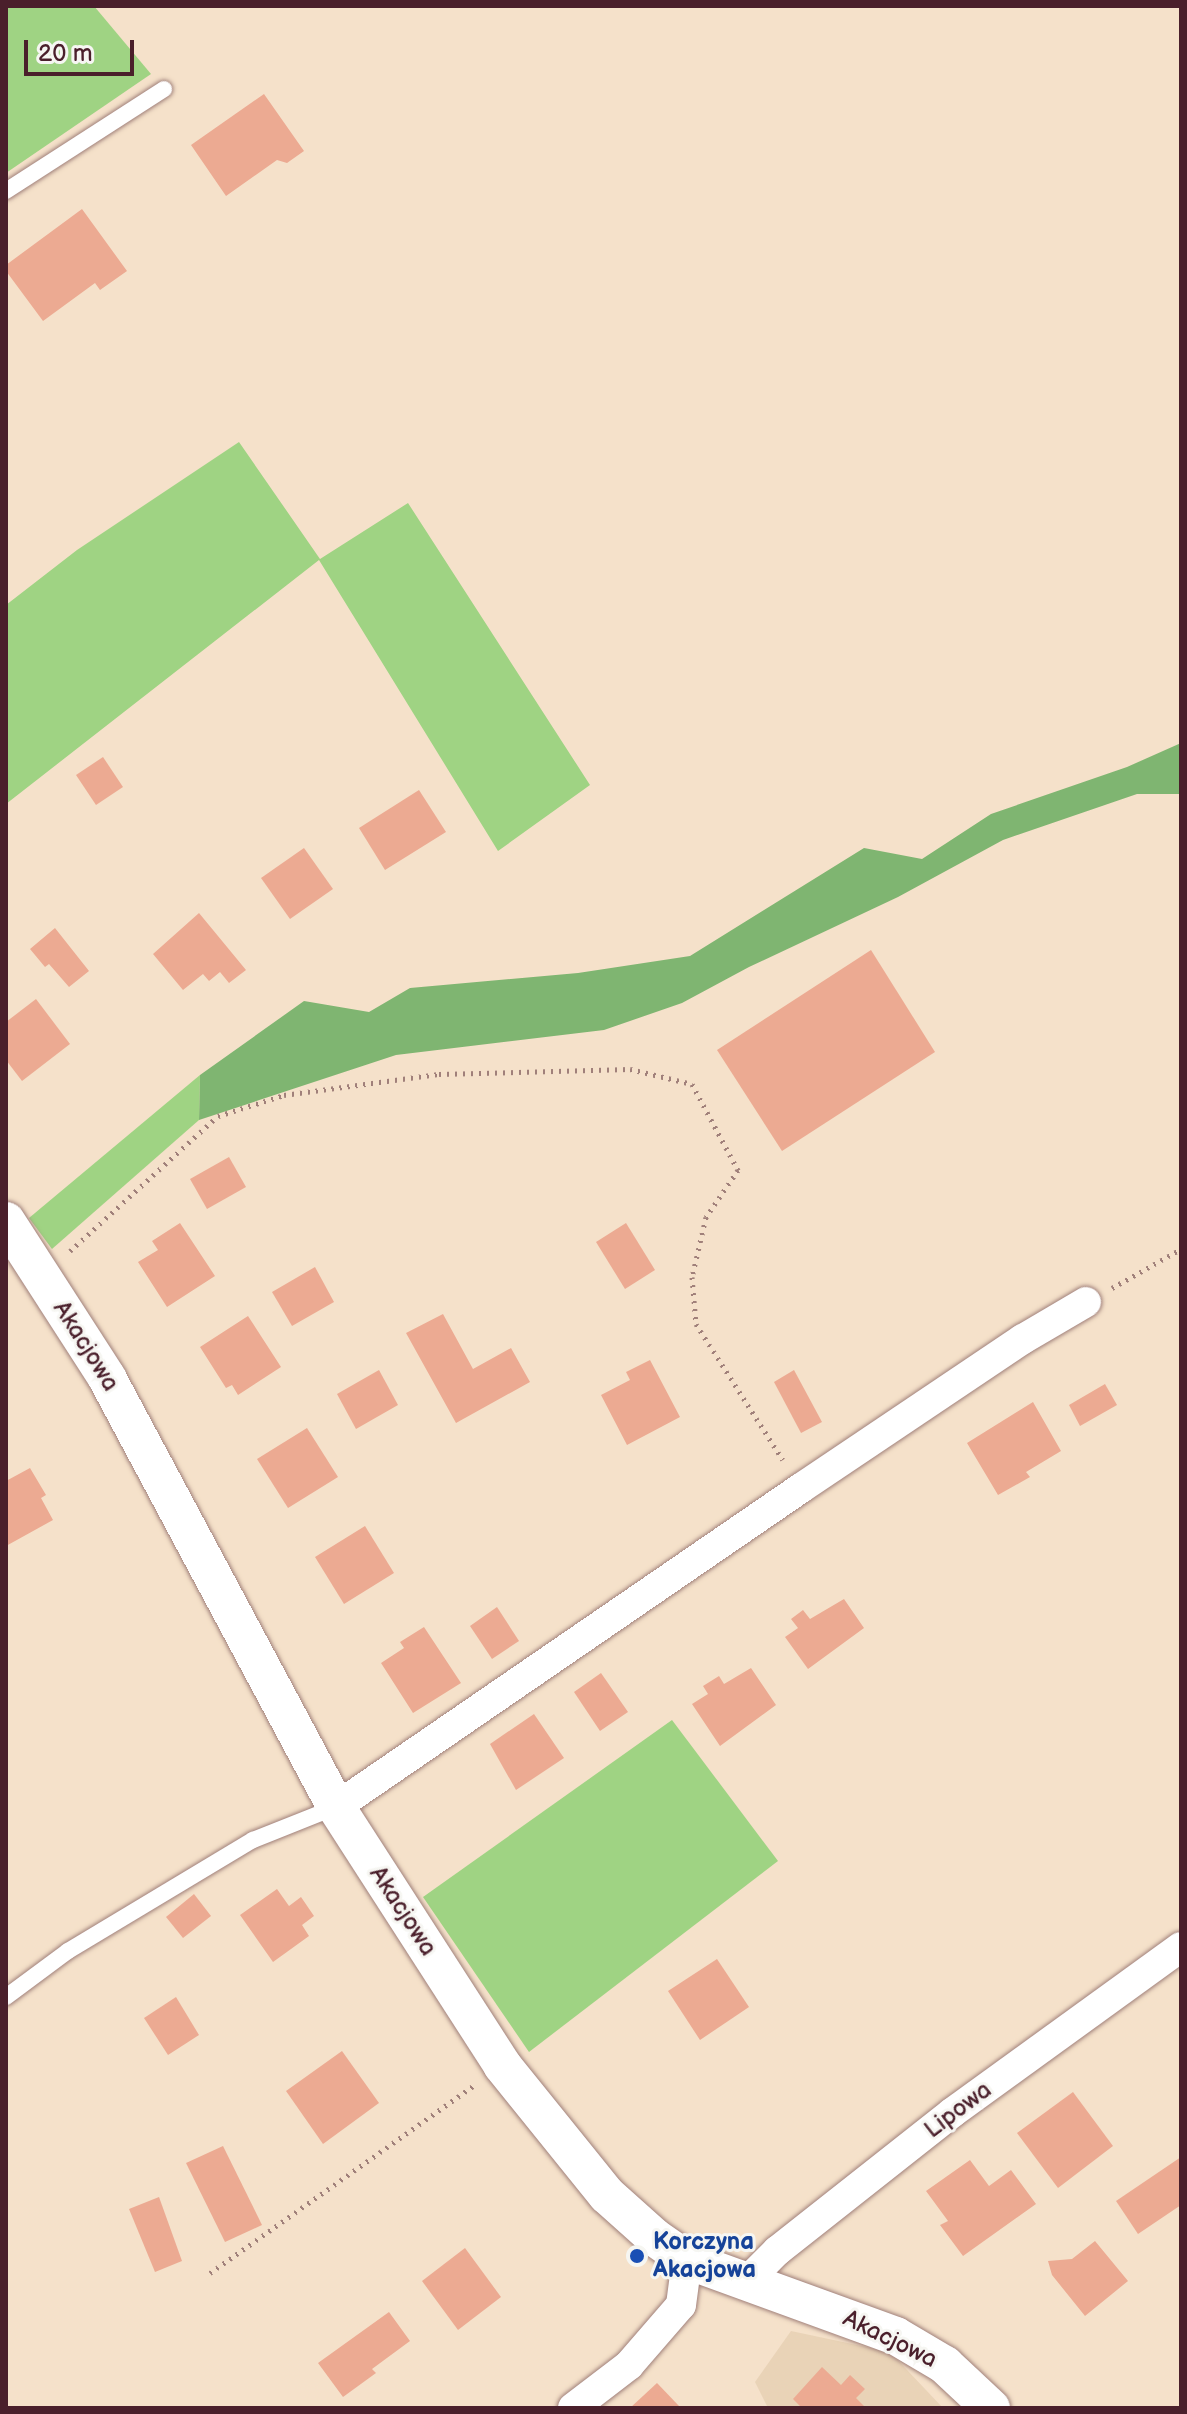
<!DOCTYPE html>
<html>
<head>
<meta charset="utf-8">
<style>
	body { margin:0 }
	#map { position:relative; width:1187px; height:2414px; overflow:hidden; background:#f5e1ca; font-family:"Balsamiq Sans",sans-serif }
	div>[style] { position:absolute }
	.built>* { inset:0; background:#e9d3b7 }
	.green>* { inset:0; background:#9fd383 }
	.forest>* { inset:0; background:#7fb571 }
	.building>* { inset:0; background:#ecaa92 }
	.path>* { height:5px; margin-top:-2.5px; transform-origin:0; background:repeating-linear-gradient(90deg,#a0807a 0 2px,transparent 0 8px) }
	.roads { filter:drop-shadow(0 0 2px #a0807a) drop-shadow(0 0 2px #a0807a) }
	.service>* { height:16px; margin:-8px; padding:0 8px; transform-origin:8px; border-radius:8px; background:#fff }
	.minor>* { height:30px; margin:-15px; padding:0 15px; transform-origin:15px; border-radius:15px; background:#fff }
	.tertiary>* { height:38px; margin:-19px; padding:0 19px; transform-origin:19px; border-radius:19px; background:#fff }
	.dots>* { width:22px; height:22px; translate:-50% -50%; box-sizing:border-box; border:4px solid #f6f6f2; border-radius:50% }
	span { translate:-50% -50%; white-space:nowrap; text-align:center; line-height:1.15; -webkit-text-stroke:6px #f6f6f2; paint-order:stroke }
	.street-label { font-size:24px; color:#4a1f2b }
	.transit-label { font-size:24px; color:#164399; font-weight:700 }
	.left { translate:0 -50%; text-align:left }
	.frame { position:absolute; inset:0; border:8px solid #4a1f2b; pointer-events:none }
	.scale { position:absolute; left:24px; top:40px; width:110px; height:36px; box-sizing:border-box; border:4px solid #4a1f2b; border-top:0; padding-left:10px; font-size:24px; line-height:28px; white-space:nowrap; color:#4a1f2b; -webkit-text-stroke:6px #f6f6f2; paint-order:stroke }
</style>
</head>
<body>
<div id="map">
	<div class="built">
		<i style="clip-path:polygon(791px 2331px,890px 2352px,943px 2408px,768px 2408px,755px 2382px)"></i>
	</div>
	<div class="green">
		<i style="clip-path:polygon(6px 6px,94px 6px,151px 74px,6px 173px)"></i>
		<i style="clip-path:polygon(239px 442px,320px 559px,408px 503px,590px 785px,498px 851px,319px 560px,6px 804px,6px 605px,77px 550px)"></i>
		<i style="clip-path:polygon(200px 1075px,199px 1120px,52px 1249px,29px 1218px)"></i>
		<i style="clip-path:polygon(672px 1720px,778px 1861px,529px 2052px,423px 1897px)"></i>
	</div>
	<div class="forest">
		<i style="clip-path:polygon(1181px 743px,1181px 794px,1137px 794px,1003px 840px,898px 897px,749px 967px,682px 1003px,604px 1030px,396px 1055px,199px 1120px,200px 1075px,304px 1001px,369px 1012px,410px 988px,578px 973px,690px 956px,864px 848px,922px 859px,991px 814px,1127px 767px)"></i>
	</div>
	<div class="building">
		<i style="clip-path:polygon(264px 94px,304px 151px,287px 163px,277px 160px,226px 196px,191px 145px)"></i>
		<i style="clip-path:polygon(82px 209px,127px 271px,100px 290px,95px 283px,43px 321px,6px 271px,6px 265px)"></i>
		<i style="clip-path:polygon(103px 757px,123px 787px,96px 805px,76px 775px)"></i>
		<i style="clip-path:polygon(419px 790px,446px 832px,385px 870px,359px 828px)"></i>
		<i style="clip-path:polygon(304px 848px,333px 889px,290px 919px,261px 878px)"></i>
		<i style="clip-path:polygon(199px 913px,246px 970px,229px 983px,220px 972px,209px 981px,203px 974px,183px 990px,153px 954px)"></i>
		<i style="clip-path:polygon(55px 928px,89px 971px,69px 987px,49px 964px,45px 967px,30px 949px)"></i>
		<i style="clip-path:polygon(871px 950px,935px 1052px,782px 1151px,717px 1050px)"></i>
		<i style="clip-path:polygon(36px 999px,70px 1044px,22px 1081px,6px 1060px,6px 1022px)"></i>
		<i style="clip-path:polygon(229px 1157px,246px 1187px,207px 1209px,190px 1179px)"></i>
		<i style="clip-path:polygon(180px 1223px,215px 1276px,167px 1307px,138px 1262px,158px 1250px,152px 1241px)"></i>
		<i style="clip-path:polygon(626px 1223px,655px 1270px,625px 1289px,596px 1242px)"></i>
		<i style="clip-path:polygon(315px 1267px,334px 1302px,292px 1326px,272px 1292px)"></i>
		<i style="clip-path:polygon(443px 1314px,473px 1369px,511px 1348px,530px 1382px,456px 1423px,406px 1333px)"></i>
		<i style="clip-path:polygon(248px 1316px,281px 1367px,238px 1395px,232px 1385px,226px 1388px,200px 1347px)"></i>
		<i style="clip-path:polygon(650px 1360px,680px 1417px,627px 1445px,601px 1395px,630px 1380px,626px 1372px)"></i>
		<i style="clip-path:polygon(379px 1370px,398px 1405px,356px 1429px,337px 1394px)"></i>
		<i style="clip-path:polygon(794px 1370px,822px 1422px,801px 1433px,774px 1382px)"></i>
		<i style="clip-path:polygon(1105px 1384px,1117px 1405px,1080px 1426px,1069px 1405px)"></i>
		<i style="clip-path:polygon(1033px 1402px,1061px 1451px,1026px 1472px,1030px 1477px,998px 1495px,967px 1443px)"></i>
		<i style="clip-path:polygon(307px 1428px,338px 1477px,288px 1508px,257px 1459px)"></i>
		<i style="clip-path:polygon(30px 1468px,46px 1495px,41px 1498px,53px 1520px,6px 1546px,6px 1481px)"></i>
		<i style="clip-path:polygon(365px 1526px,394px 1573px,344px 1604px,315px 1557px)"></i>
		<i style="clip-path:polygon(844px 1599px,864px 1628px,808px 1669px,785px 1637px,798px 1628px,791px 1619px,803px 1610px,810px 1619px)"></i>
		<i style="clip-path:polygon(497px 1607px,519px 1641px,492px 1659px,470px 1626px)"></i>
		<i style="clip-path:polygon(424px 1627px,461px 1683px,413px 1713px,381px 1663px,404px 1648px,400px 1642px)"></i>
		<i style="clip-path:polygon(751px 1668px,776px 1705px,720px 1746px,692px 1704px,708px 1694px,703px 1686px,719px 1676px,724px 1684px)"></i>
		<i style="clip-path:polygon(601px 1673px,628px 1712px,600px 1731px,574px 1692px)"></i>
		<i style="clip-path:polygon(534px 1714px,564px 1758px,516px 1790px,490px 1744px)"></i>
		<i style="clip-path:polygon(277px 1889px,289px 1906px,301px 1897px,314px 1916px,302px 1925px,309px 1936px,273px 1962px,240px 1915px)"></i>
		<i style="clip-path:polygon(194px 1894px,211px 1916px,183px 1938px,166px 1917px)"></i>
		<i style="clip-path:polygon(717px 1959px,749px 2007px,700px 2040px,668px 1991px)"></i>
		<i style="clip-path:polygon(176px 1997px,199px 2035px,168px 2055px,144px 2018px)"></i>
		<i style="clip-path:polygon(342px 2051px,379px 2103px,323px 2144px,286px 2091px)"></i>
		<i style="clip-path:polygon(1073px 2092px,1113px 2146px,1058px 2188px,1017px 2133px)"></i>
		<i style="clip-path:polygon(223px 2146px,262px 2225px,225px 2242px,186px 2163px)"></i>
		<i style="clip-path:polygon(1181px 2157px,1181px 2205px,1138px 2234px,1116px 2201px)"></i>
		<i style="clip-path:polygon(970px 2160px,989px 2186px,1011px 2170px,1036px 2204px,963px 2256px,940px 2225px,948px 2221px,926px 2191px)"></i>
		<i style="clip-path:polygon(159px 2197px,182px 2261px,155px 2272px,129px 2209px)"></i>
		<i style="clip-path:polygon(1095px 2241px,1128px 2281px,1085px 2316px,1052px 2275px,1048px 2261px,1072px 2259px)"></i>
		<i style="clip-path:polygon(465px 2248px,501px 2297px,458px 2330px,422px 2281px)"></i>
		<i style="clip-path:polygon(389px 2312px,410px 2341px,372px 2369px,376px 2373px,343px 2397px,318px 2363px)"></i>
		<i style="clip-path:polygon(822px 2367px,841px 2385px,850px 2375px,865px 2389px,856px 2398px,866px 2408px,802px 2408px,793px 2399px)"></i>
		<i style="clip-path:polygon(657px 2383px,679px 2406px,630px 2408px)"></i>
	</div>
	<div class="path">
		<i style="left:70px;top:1251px;width:200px;rotate:-42.4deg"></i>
		<i style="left:218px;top:1116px;width:69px;rotate:-17.7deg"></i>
		<i style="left:284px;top:1095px;width:156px;rotate:-7.7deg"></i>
		<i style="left:439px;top:1074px;width:191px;rotate:-1.5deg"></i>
		<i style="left:630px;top:1069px;width:64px;rotate:13.6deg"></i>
		<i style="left:692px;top:1084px;width:98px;rotate:61.9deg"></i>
		<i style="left:738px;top:1170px;width:57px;rotate:124.2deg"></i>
		<i style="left:706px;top:1217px;width:62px;rotate:103.1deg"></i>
		<i style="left:692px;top:1277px;width:47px;rotate:85.1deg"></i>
		<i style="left:696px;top:1324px;width:161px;rotate:57.4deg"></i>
		<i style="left:1112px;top:1288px;width:79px;rotate:-29.5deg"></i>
		<i style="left:210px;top:2273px;width:323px;rotate:-35.4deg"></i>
	</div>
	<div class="roads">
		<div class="service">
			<i style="left:6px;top:191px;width:188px;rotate:-32.8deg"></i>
			<i style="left:6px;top:1997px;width:77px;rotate:-36.6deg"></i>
			<i style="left:68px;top:1951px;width:216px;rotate:-31deg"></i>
			<i style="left:253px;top:1840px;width:89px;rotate:-21.7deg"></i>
		</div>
		<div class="minor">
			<i style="left:336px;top:1807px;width:564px;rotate:-34.45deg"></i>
			<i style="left:801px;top:1488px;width:267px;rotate:-33.9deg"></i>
			<i style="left:1023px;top:1339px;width:73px;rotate:-30.4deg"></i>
			<i style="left:744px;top:2284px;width:47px;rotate:-45deg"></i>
			<i style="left:777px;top:2251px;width:224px;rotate:-38.3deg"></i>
			<i style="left:953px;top:2112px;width:281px;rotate:-35.9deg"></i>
			<i style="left:573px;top:2408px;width:71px;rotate:-37.5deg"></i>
			<i style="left:629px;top:2365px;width:79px;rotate:-49.1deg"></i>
			<i style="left:681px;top:2305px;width:45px;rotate:-82.4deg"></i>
		</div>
		<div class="tertiary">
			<i style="left:6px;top:1221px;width:187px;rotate:57.2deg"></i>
			<i style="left:107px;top:1378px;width:486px;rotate:61.9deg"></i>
			<i style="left:336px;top:1807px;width:307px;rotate:57.2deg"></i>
			<i style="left:502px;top:2065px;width:167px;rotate:51.1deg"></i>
			<i style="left:607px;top:2195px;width:63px;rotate:41.8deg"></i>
			<i style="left:654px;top:2237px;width:40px;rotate:34.9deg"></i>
			<i style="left:687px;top:2260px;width:222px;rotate:20deg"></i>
			<i style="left:896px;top:2336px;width:57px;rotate:30.6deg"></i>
			<i style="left:945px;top:2365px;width:63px;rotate:43.1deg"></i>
		</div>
	</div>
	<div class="dots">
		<i style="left:637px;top:2256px;background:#1a4fb4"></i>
	</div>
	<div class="street-label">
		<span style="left:86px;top:1346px;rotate:58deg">Akacjowa</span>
		<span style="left:403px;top:1911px;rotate:57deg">Akacjowa</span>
		<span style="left:958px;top:2110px;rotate:-37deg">Lipowa</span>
		<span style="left:890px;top:2339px;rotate:26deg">Akacjowa</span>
	</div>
	<div class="transit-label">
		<span class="left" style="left:653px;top:2256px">Korczyna<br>Akacjowa</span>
	</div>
	<div class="frame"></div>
	<div class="scale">20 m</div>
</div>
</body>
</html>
